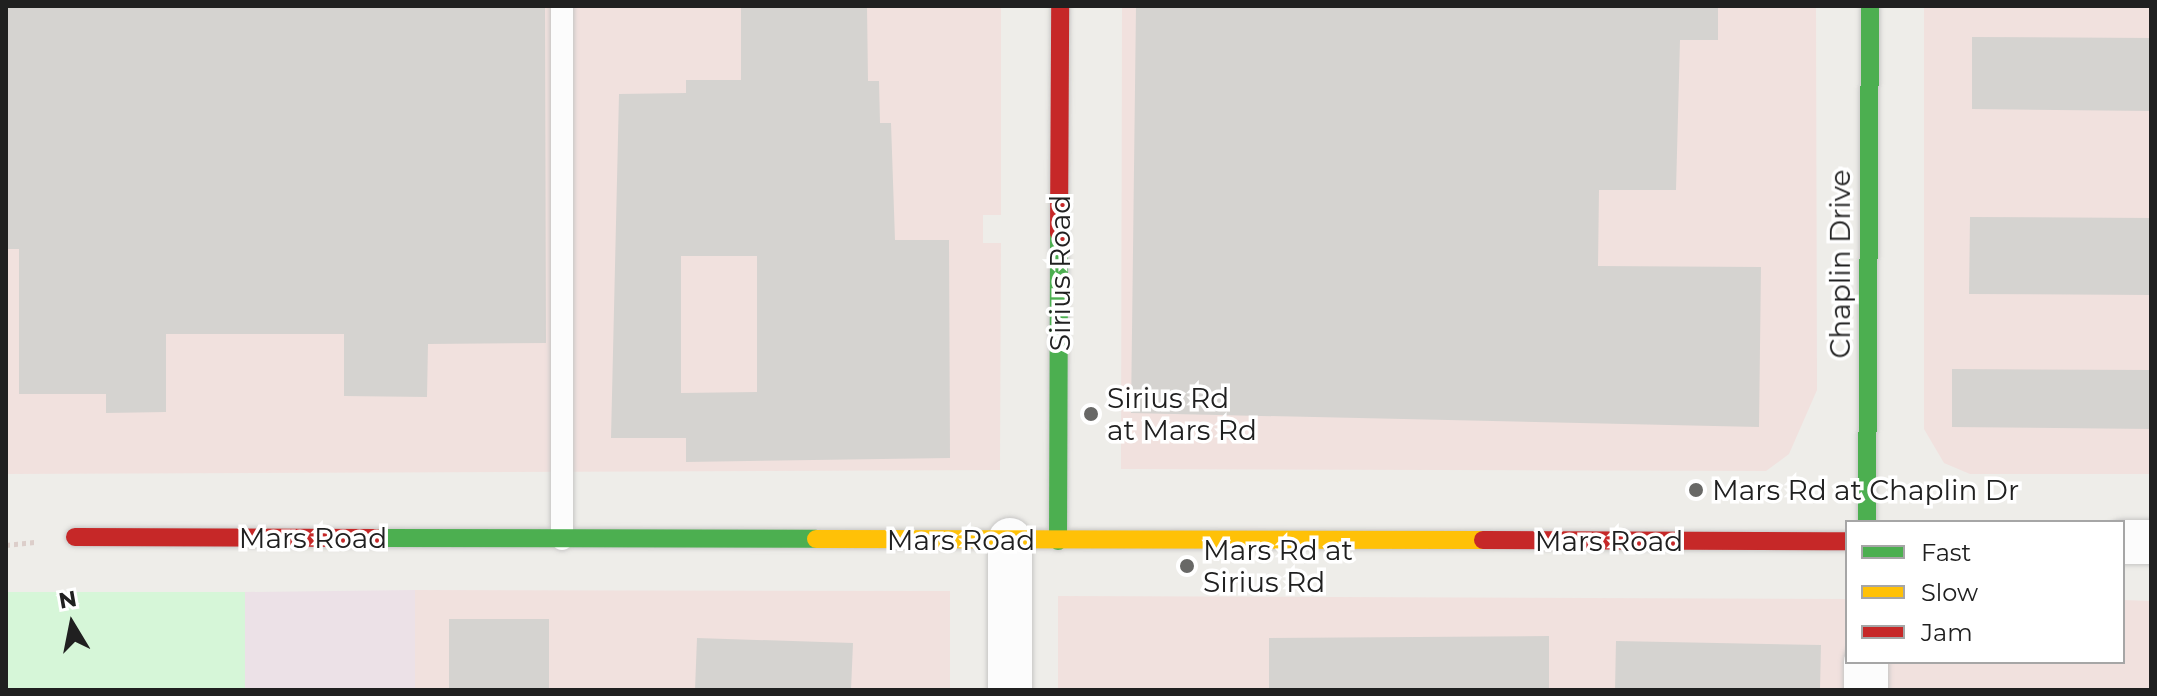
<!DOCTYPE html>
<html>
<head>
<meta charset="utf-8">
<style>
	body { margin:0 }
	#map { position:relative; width:2157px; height:696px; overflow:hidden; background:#eeede9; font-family:Montserrat,sans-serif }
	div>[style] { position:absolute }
	.commercial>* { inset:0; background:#f1e1de }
	.industrial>* { inset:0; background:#ece1e7 }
	.park>* { inset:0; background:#d6f6d8 }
	.building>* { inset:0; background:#d5d3d0 }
	.path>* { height:5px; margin-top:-2.5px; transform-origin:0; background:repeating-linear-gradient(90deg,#dcceca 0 4px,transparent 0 8px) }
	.roads { filter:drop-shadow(0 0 2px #c7c6c5) drop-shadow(0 0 2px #c7c6c5) }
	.lane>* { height:22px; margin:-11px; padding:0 11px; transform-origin:11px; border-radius:11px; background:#fcfcfc }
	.street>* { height:44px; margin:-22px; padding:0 22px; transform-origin:22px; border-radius:22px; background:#fcfcfc }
	.fast>* { height:18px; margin:-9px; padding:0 9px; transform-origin:9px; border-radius:9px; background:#4caf50 }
	.slow>* { height:18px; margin:-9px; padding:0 9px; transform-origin:9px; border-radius:9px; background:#ffc107 }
	.jam>* { height:18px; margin:-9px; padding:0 9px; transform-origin:9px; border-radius:9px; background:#c62828 }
	.dots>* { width:22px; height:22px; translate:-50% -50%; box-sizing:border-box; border:4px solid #fff; border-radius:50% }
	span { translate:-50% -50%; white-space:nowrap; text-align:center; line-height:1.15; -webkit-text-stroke:7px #fff; paint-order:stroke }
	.street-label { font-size:28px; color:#202020 }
	.poi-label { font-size:28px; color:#202020 }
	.left { translate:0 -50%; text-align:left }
	.frame { position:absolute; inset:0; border:8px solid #202020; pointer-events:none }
	.legend { position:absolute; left:1845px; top:520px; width:280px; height:144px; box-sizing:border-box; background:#fff; border:2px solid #a6a6a6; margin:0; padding:10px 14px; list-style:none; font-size:24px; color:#202020 }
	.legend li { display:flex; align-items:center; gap:16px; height:40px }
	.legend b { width:40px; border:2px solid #a6a6a6 }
	.north { position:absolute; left:32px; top:584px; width:80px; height:80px; -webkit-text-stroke:6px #fff; paint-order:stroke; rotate:350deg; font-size:22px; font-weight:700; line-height:32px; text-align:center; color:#202020 }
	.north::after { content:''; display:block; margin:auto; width:28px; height:36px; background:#202020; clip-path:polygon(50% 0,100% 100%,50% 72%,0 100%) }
</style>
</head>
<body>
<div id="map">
	<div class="commercial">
		<i style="clip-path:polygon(6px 6px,1001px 6px,1001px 215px,983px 215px,983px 243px,1001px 243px,1000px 470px,6px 474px)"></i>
		<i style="clip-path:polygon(1122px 6px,1816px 6px,1817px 390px,1789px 454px,1766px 471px,1121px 469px)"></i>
		<i style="clip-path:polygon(1924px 6px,2151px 6px,2151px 474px,1970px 474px,1944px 463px,1924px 429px)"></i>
		<i style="clip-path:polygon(415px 590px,950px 591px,950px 690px,415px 690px)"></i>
		<i style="clip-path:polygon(1058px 596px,1847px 599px,1847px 662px,2123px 662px,2123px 600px,2151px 601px,2151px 690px,1058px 690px)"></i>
	</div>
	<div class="industrial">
		<i style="clip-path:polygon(415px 590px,415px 690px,245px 690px,245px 592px)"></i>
	</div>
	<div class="park">
		<i style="clip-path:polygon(6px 592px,245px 592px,245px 690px,6px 690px)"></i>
	</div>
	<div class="building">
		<i style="clip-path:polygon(6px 6px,545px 6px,546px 343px,428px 344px,427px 397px,344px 396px,344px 334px,166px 334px,166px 412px,106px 413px,106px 394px,19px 394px,19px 249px,6px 249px)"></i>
		<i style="clip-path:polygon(evenodd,741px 6px,867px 6px,868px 81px,879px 81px,880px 123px,891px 123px,895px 240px,949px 240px,950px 458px,686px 462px,686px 438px,611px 438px,619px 94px,686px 93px,686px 80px,741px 80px,741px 6px,681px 256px,757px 256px,757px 392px,681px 393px,681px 256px)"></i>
		<i style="clip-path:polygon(1136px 6px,1718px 6px,1718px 40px,1680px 40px,1676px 190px,1599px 190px,1598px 266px,1761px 267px,1759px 427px,1131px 413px)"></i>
		<i style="clip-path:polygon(1972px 37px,2151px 38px,2151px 111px,1972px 109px)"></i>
		<i style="clip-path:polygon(1970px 217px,2151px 218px,2151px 295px,1969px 294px)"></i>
		<i style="clip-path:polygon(1952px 369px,2151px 370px,2151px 429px,1952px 427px)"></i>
		<i style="clip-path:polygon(449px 619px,549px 619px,549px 690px,449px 690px)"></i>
		<i style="clip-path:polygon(1549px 636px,1549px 690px,1269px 690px,1269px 638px)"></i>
		<i style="clip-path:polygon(697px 638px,853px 643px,851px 690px,695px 690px)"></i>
		<i style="clip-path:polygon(1616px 641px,1821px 645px,1820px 690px,1615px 690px)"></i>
	</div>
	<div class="path">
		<i style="left:6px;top:545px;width:31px;rotate:-6deg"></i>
	</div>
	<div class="roads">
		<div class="lane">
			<i style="left:562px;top:6px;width:533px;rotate:90deg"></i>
		</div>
		<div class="street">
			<i style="left:2123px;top:542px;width:28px"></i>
			<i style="left:1010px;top:690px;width:150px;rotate:-90deg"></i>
			<i style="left:1866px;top:690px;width:28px;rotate:-90deg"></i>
		</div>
		<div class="fast">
			<i style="left:1867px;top:522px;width:516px;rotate:-89.67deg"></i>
			<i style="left:377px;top:538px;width:439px;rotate:0.1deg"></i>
			<i style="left:1058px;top:541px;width:308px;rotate:-89.8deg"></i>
		</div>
		<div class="slow">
			<i style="left:816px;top:539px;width:667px;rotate:0.09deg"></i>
		</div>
		<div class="jam">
			<i style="left:1059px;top:233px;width:227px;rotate:-89.7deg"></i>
			<i style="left:75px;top:537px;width:302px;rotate:0.2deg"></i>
			<i style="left:1483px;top:540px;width:364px;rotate:0.2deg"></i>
		</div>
	</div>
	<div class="dots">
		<i style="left:1091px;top:414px;background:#686866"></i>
		<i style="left:1696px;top:490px;background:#686866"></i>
		<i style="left:1187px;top:566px;background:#686866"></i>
	</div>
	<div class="street-label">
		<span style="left:1840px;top:264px;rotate:-90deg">Chaplin Drive</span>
		<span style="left:1060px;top:273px;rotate:-90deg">Sirius Road</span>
		<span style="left:313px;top:538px">Mars Road</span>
		<span style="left:961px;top:540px">Mars Road</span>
		<span style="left:1609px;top:541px">Mars Road</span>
	</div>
	<div class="poi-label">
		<span class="left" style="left:1107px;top:414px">Sirius Rd<br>at Mars Rd</span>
		<span class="left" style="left:1712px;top:490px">Mars Rd at Chaplin Dr</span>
		<span class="left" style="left:1203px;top:566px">Mars Rd at<br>Sirius Rd</span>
	</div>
	<div class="frame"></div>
	<ul class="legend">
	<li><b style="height:10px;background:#4caf50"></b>Fast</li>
	<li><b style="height:10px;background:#ffc107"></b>Slow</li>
	<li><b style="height:10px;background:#c62828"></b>Jam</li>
	</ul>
	<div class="north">N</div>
</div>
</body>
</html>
